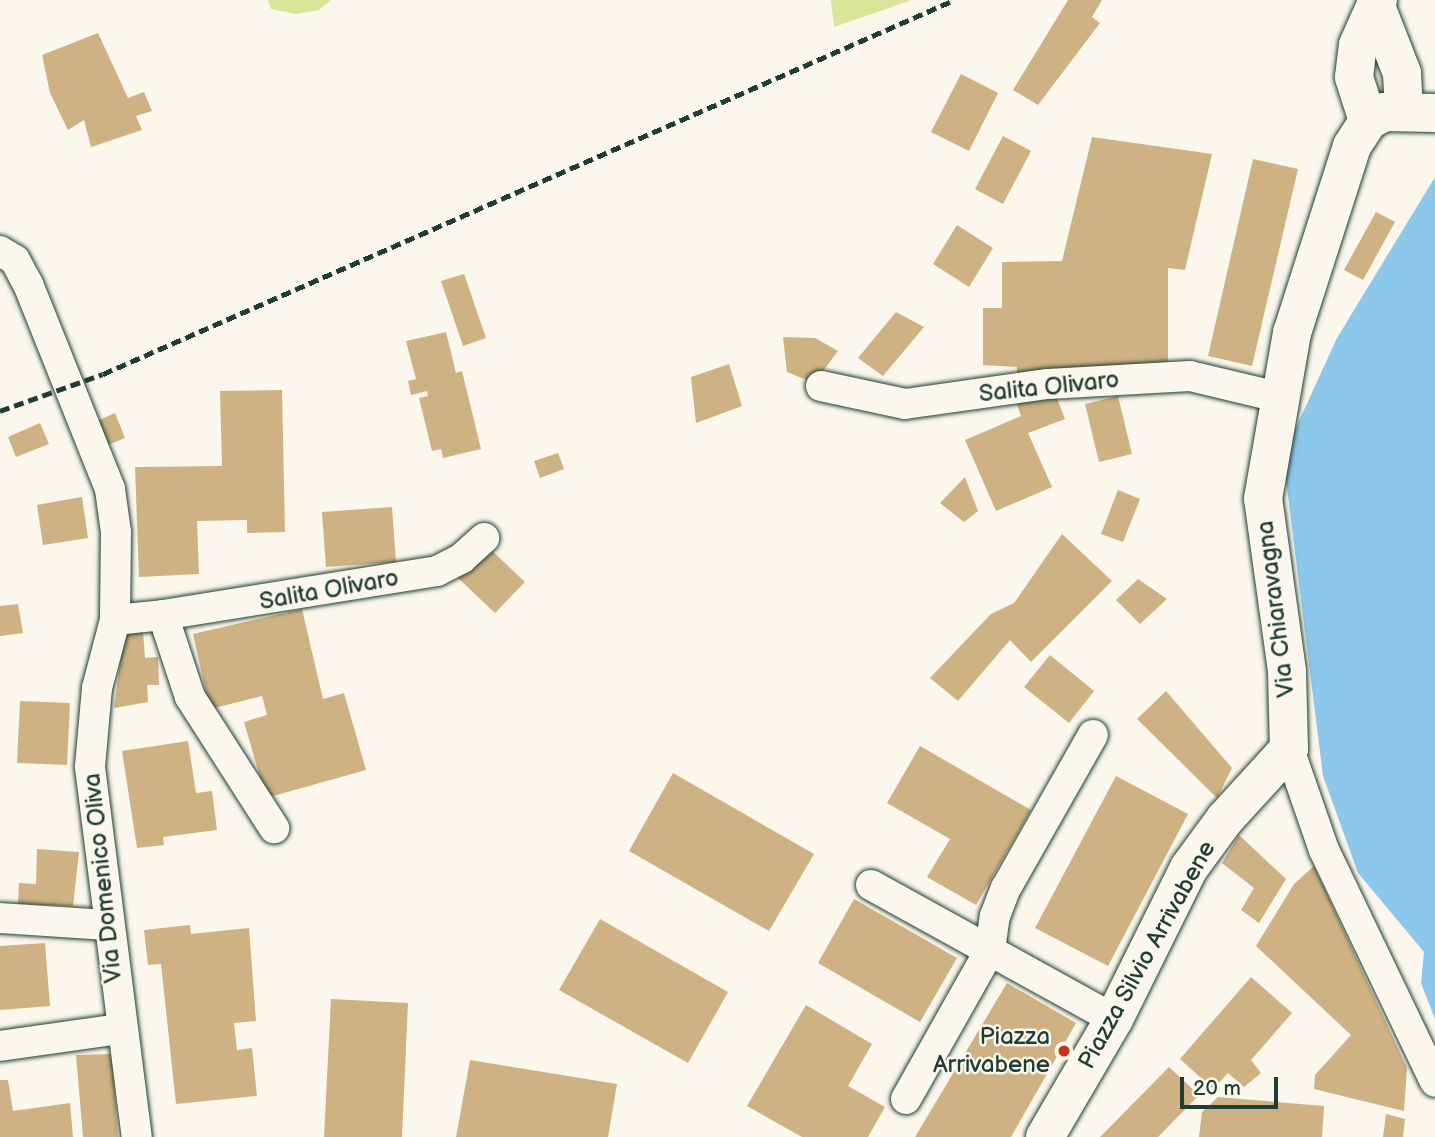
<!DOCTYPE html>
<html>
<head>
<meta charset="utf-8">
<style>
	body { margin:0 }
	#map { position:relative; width:1435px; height:1137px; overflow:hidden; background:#fbf7ec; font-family:"Balsamiq Sans",sans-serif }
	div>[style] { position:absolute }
	.green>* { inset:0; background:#d9e699 }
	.water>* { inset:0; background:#8cc7ec }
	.building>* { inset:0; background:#ceb283 }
	.roads { filter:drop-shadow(0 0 2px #1f3d34) drop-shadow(0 0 2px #1f3d34) }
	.street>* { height:30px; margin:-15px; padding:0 15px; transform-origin:15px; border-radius:15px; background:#fbf7ec }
	.secondary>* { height:38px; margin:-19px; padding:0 19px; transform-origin:19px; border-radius:19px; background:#fbf7ec }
	.rail>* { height:5px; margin-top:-2.5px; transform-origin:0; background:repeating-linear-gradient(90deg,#1f3d34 0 10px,transparent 0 15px) }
	.dots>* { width:19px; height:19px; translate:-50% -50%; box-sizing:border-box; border:4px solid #fbf7ec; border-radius:50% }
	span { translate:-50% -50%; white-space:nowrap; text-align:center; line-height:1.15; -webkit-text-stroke:5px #fbf7ec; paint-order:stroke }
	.street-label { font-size:24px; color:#1f3d34 }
	.poi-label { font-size:24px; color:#1f3d34 }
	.right { translate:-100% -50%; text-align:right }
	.scale { position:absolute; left:1180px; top:1077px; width:98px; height:32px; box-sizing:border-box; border:4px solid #1f3d34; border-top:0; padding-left:9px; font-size:21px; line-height:24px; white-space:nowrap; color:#1f3d34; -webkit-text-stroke:5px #fbf7ec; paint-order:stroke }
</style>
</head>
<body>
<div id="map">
	<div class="green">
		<i style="clip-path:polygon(268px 0,331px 0,319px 10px,296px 14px,271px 9px)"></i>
		<i style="clip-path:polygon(831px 0,912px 0,834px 27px)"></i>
	</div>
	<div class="water">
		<i style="clip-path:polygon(1435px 177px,1435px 1019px,1421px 983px,1424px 952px,1358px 873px,1323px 776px,1283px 456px,1337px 338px)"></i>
	</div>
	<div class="building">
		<i style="clip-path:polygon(1068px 0,1102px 0,1092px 17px,1100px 23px,1038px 105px,1013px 90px)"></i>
		<i style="clip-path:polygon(98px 33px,128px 98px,144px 92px,152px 111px,136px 116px,142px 130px,91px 147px,84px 120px,68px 130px,50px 93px,42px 55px)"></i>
		<i style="clip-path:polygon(961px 74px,998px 93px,969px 151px,931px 132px)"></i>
		<i style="clip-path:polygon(1003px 136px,1031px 151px,1003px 204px,975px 189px)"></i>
		<i style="clip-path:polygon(1092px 137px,1212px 154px,1185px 270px,1168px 268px,1168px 372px,1017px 378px,1017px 367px,983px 365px,983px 308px,1002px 308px,1002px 262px,1062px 261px)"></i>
		<i style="clip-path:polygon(1253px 159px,1298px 169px,1252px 366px,1208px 356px)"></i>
		<i style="clip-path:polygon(1376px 212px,1395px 222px,1363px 280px,1344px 270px)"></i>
		<i style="clip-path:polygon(957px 225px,993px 248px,969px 287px,933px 264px)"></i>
		<i style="clip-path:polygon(464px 274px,486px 338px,463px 346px,441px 281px)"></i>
		<i style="clip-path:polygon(896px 312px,924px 327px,883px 376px,858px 358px)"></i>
		<i style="clip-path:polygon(446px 332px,456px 373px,462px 371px,481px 449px,443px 458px,441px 449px,432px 451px,419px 398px,428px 396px,427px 391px,411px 395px,408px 381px,416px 379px,406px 341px)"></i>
		<i style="clip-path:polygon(783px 337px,815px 338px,838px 351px,814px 383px,787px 372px)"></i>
		<i style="clip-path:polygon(729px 364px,742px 406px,696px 423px,691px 377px)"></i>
		<i style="clip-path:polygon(282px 390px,285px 532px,247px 533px,247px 520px,197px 521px,199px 574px,139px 577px,135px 467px,222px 466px,220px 391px)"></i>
		<i style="clip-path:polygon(1054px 391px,1065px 419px,1028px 433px,1052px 487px,996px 511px,965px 440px,1021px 416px,1013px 394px)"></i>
		<i style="clip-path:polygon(1118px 396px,1132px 454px,1099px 462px,1085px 404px)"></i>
		<i style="clip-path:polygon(115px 413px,125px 438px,103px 447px,93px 423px)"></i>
		<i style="clip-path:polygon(40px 423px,49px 444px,16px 457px,8px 437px)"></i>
		<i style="clip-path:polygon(558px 453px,564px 469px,540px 478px,534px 461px)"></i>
		<i style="clip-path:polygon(965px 477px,978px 511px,964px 522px,940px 503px)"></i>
		<i style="clip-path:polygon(1118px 490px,1140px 499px,1123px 542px,1101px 534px)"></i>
		<i style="clip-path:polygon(82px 497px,88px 538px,43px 545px,37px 505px)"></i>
		<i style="clip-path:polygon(392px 507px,396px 562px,326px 567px,322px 512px)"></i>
		<i style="clip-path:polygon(1062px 534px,1112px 581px,1031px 662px,1010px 640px,958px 701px,930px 678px,991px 614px,1014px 603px)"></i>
		<i style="clip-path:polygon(487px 546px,525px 582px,495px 613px,457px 577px)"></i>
		<i style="clip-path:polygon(1138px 579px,1167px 599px,1140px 624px,1116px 600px)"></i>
		<i style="clip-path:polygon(18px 604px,23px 633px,0 636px,0 606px)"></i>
		<i style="clip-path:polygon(302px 609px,323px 699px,344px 693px,366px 770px,266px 798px,244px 722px,267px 715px,262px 696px,210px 709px,193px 634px)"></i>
		<i style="clip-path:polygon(143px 631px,145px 658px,158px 657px,159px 685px,147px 685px,148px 702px,114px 708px,124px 635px)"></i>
		<i style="clip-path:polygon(1050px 655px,1094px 691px,1069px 723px,1024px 687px)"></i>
		<i style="clip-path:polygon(1166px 691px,1232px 768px,1217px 798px,1137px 719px)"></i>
		<i style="clip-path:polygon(20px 701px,70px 703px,67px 765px,17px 763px)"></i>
		<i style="clip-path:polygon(188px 741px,196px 793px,212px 791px,217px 830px,163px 837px,164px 845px,137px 848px,122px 751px)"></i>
		<i style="clip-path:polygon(920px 746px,1031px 810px,976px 905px,927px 877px,950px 839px,887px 803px)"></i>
		<i style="clip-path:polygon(673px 773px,814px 854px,769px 931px,629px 851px)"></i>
		<i style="clip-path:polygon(1116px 776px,1188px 814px,1108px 966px,1035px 928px)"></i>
		<i style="clip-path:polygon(1239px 835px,1286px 879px,1259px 923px,1241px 910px,1254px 888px,1222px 863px)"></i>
		<i style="clip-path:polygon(37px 849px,79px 852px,73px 906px,18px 904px,19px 883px,36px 884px)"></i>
		<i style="clip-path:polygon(1314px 866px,1407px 1068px,1404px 1111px,1314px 1089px,1315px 1075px,1351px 1035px,1256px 946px,1294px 884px)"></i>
		<i style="clip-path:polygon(854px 899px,957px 958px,920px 1022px,818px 963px)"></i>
		<i style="clip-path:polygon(600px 919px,728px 992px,688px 1063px,559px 990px)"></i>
		<i style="clip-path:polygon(190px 925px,191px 934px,249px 928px,256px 1021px,234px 1023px,237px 1050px,252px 1048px,257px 1096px,176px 1104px,161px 964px,148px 965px,144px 930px)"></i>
		<i style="clip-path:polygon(45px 943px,50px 1006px,0 1010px,0 946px)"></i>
		<i style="clip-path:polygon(1251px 977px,1292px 1013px,1251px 1060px,1261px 1073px,1244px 1087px,1228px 1073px,1213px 1089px,1180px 1059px)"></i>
		<i style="clip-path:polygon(1007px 983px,1076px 1023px,1011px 1137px,915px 1137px)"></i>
		<i style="clip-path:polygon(331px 999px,408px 1003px,402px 1137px,324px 1137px)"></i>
		<i style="clip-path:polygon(806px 1005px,872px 1044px,848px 1086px,885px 1107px,868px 1137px,802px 1137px,747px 1106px)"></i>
		<i style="clip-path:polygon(112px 1054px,118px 1137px,83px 1137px,76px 1055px)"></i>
		<i style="clip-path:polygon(470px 1060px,617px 1084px,608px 1137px,456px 1137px)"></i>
		<i style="clip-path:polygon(1169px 1067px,1199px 1095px,1158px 1137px,1100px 1137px)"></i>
		<i style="clip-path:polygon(0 1080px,8px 1080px,13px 1111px,70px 1103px,73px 1137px,0 1137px)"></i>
		<i style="clip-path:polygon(1218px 1097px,1324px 1106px,1322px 1137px,1199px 1137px,1202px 1112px)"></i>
		<i style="clip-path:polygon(1386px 1114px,1405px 1119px,1403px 1137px,1383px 1137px)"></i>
	</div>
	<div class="roads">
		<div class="street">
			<i style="left:0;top:251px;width:17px;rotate:31deg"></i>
			<i style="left:15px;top:260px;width:27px;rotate:62deg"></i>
			<i style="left:28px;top:284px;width:221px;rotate:68.2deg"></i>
			<i style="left:110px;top:489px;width:43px;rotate:82.1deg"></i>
			<i style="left:116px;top:532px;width:88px;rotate:90.7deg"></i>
			<i style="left:115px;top:620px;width:70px;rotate:104.8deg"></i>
			<i style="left:97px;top:688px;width:79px;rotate:95.1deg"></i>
			<i style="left:90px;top:767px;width:373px;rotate:82.8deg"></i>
			<i style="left:821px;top:386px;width:86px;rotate:12.1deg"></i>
			<i style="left:905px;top:404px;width:144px;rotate:-8deg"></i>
			<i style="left:1048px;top:384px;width:142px;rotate:-3.2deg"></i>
			<i style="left:1190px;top:376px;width:90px;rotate:13.4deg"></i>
			<i style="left:163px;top:615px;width:278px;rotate:-9.1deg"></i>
			<i style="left:437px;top:571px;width:28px;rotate:-27deg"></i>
			<i style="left:462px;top:558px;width:30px;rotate:-42deg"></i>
			<i style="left:115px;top:620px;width:48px;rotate:-5.9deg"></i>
			<i style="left:163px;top:615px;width:86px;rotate:71.8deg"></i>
			<i style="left:190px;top:697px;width:156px;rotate:57.3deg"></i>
			<i style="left:1289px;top:749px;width:107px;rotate:70.9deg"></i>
			<i style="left:1324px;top:850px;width:257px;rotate:64.4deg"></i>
			<i style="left:871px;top:885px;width:277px;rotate:28.9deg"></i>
			<i style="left:0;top:918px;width:108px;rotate:3.7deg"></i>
			<i style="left:0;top:1046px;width:121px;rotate:-8.1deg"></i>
			<i style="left:906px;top:1099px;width:171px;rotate:-60.6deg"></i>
			<i style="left:990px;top:950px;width:34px;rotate:-82deg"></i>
			<i style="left:995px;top:916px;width:30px;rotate:-69deg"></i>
			<i style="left:1006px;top:888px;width:176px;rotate:-60.4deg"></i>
		</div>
		<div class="secondary">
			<i style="left:1377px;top:9px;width:69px;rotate:68.7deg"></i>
			<i style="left:1402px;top:73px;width:37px;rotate:87deg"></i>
			<i style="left:1368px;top:121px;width:46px;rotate:-107.7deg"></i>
			<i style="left:1354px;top:77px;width:32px;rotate:-83deg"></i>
			<i style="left:1358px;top:45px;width:49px;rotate:-66deg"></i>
			<i style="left:1045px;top:1137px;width:137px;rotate:-59.7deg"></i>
			<i style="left:1114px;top:1019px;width:169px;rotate:-63.6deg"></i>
			<i style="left:1189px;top:868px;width:61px;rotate:-53.7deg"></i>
			<i style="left:1225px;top:819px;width:95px;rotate:-47.6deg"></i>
			<i style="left:1289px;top:749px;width:78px;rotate:-91.5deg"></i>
			<i style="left:1287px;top:671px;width:174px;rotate:-97.9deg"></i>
			<i style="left:1263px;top:499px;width:169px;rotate:-80.1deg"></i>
			<i style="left:1292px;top:333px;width:196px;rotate:-72.2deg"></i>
			<i style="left:1352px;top:146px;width:30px;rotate:-57deg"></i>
			<i style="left:1368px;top:121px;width:18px;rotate:-29deg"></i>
			<i style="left:1384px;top:112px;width:51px;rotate:1.1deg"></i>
		</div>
	</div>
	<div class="rail">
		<i style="left:0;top:411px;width:109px;rotate:-19.8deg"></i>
		<i style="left:103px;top:374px;width:930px;rotate:-23.72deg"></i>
	</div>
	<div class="dots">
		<i style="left:1064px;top:1051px;background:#c8321e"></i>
	</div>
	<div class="street-label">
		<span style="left:1049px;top:387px;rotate:-6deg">Salita Olivaro</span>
		<span style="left:329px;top:590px;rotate:-10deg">Salita Olivaro</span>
		<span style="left:1276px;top:609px;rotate:-97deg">Via Chiaravagna</span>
		<span style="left:103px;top:878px;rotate:-96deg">Via Domenico Oliva</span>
		<span style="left:1147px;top:955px;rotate:-61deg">Piazza Silvio Arrivabene</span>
	</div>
	<div class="poi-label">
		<span class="right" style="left:1050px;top:1051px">Piazza<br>Arrivabene</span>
	</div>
	<div class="scale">20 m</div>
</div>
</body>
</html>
